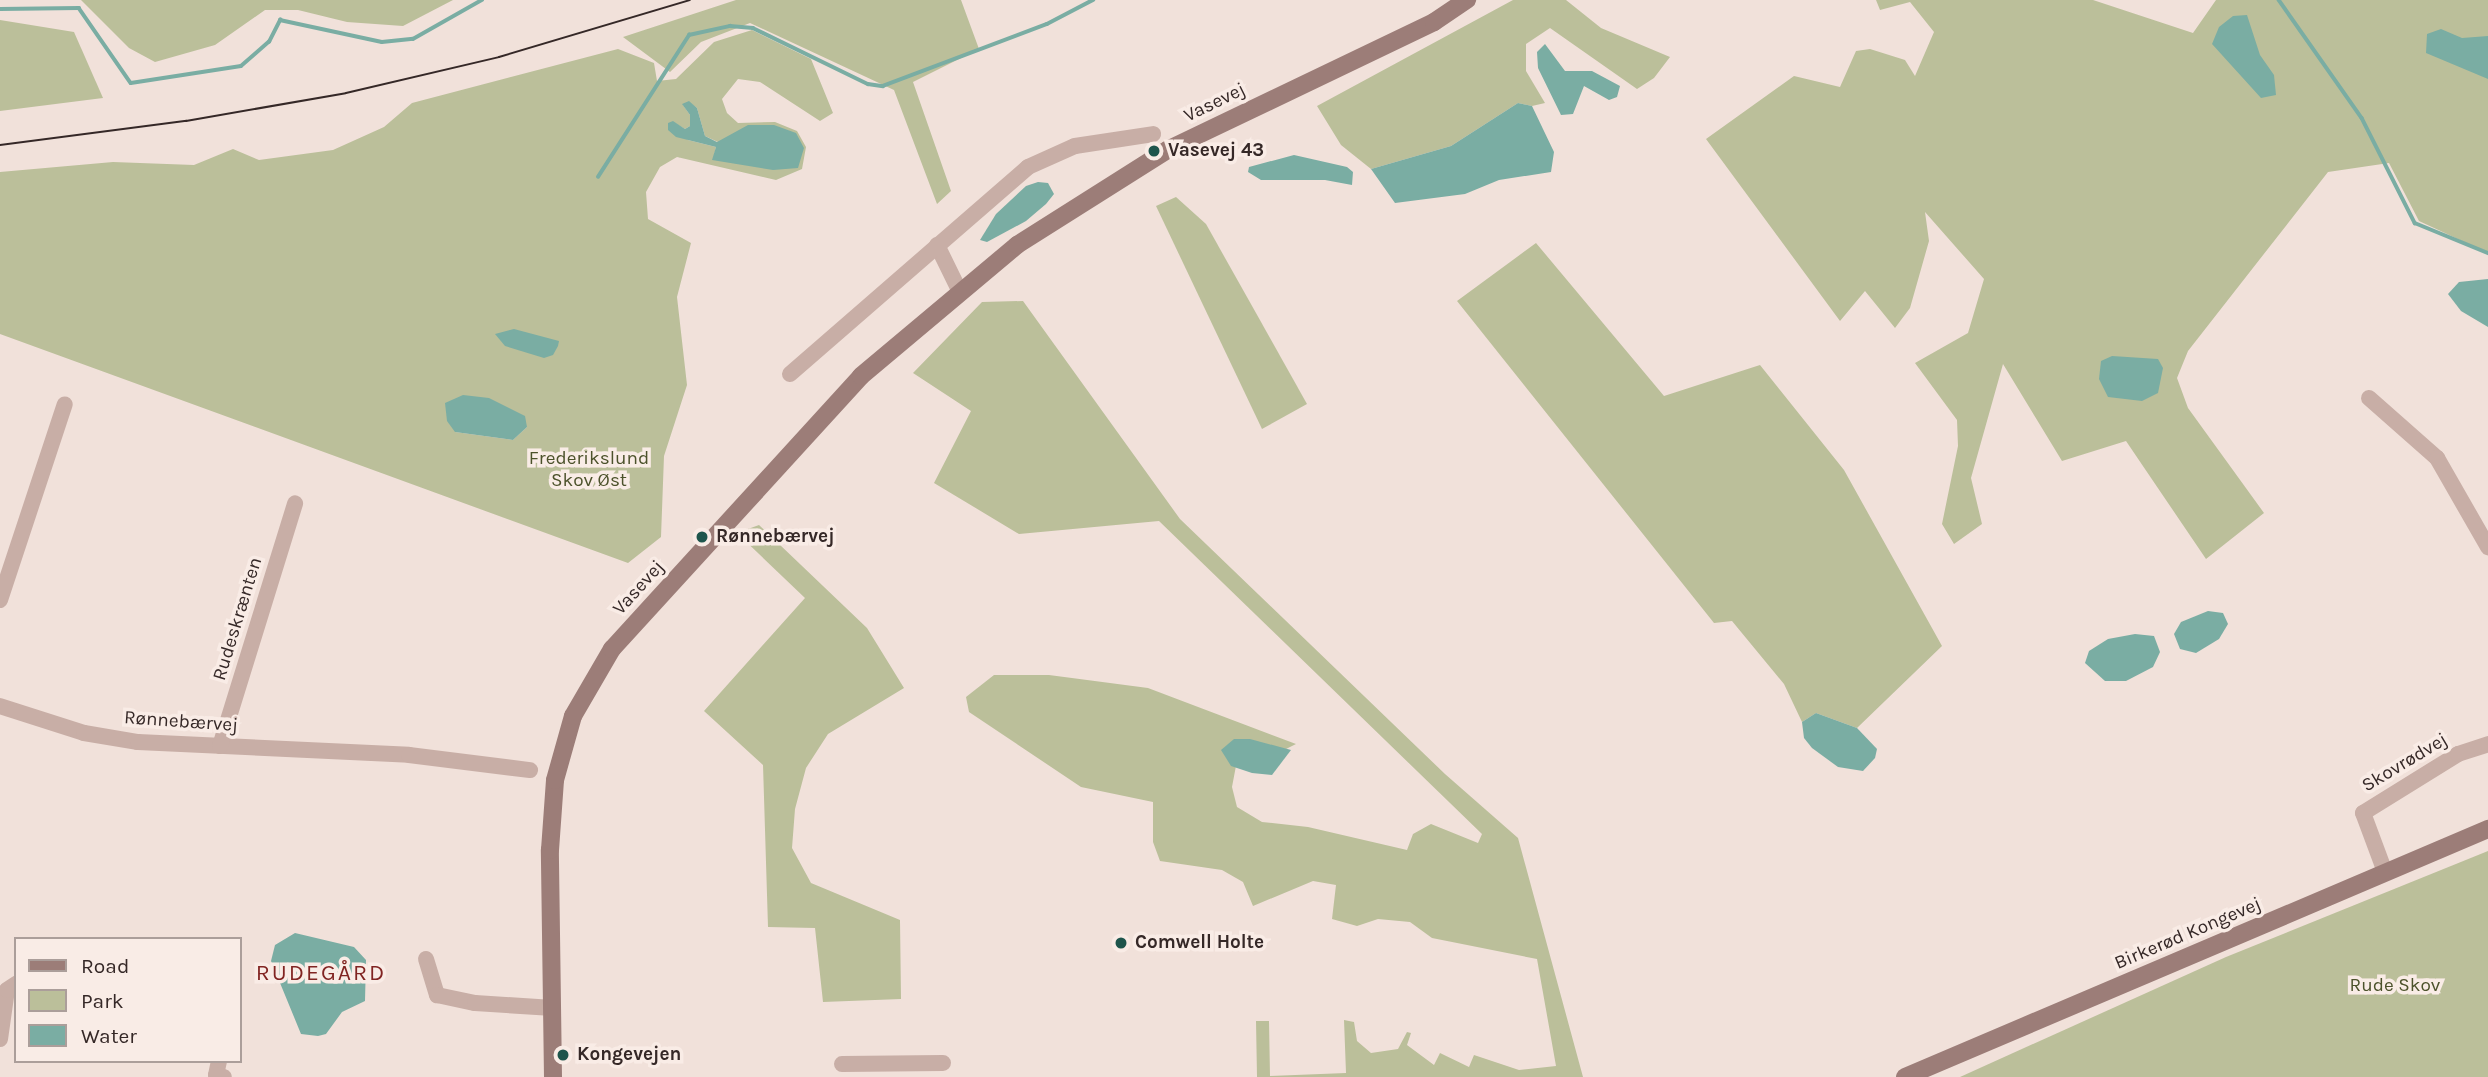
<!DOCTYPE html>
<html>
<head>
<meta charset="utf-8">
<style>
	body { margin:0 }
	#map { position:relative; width:2488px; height:1077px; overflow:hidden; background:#f1e1da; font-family:Karla,sans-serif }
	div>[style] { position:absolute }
	.green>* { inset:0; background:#bbbf9a }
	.water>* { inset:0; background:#7aada3 }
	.stream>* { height:3.5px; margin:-1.75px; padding:0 1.75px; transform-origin:1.75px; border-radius:1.75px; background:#7aada3 }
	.street>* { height:16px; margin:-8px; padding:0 8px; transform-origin:8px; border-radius:8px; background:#c8aea6 }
	.secondary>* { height:18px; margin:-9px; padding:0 9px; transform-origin:9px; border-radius:9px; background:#9c7d78 }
	.tram>* { height:2px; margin:-1px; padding:0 1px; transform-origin:1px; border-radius:1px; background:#352827 }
	.dots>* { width:19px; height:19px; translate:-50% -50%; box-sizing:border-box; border:4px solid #f9ece6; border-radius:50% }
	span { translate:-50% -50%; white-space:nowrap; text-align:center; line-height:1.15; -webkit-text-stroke:7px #f9ece6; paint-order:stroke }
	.street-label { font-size:19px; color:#352827 }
	.poi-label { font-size:19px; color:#352827; font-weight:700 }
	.left { translate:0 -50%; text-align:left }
	.park-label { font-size:19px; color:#4c522b }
	.quarter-label { font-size:23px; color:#812422; letter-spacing:2px }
	.legend { position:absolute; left:14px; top:937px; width:228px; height:126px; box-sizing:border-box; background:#f9ece6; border:2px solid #ab9e9a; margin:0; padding:9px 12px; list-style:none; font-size:21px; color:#352827 }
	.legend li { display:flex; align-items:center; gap:14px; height:35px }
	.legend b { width:35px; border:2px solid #ab9e9a }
</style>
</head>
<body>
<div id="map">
	<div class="green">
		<i style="clip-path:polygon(81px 0,453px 0,403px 26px,347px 22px,298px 10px,265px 10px,215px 45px,155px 62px,129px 48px)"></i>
		<i style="clip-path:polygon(736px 0,961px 0,979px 49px,913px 82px,951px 191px,937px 204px,894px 90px,750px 23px,701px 42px,670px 72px,623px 37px)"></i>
		<i style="clip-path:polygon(1513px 0,1566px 0,1601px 28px,1670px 57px,1654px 78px,1637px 89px,1550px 28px,1526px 44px,1526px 71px,1545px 103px,1532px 106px,1518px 103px,1451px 146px,1371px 169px,1341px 145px,1317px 106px)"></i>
		<i style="clip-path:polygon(1876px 0,2093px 0,2193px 33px,2216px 0,2488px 0,2488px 253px,2419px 221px,2389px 163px,2328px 172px,2188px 351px,2177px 378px,2188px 408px,2264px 513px,2206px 559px,2126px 441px,2062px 461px,2003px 364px,1971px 478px,1982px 524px,1954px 544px,1942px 524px,1958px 446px,1957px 420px,1915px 363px,1968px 333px,1984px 279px,1925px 212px,1929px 241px,1910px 308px,1895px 328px,1865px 291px,1840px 321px,1706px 139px,1794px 76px,1840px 87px,1856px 51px,1870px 49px,1905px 60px,1915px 76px,1934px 32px,1910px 2px,1880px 10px)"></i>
		<i style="clip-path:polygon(0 20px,74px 32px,103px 98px,0 111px)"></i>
		<i style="clip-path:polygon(evenodd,752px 30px,811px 59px,833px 113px,820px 121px,760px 82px,738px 79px,722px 99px,727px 113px,738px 123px,775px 122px,797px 131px,806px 147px,802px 169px,776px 180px,677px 157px,660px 167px,646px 192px,648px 219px,691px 243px,677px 297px,687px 385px,664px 456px,661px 537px,628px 563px,0 334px,0 172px,113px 162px,194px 165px,233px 149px,259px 160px,333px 150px,384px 127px,412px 103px,618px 49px,654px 63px,657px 81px,676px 79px,714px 42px,752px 30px,689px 102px,697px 108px,705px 136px,718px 142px,713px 160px,716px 147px,688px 140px,673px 122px,685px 129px,690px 126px,690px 115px,683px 105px,689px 102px,752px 30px,527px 427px,513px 440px,455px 432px,527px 427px)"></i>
		<i style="clip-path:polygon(1176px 197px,1206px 224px,1307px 404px,1262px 429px,1156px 206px)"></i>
		<i style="clip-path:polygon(1536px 243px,1664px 396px,1760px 365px,1844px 470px,1942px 646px,1857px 728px,1816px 713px,1802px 722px,1784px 684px,1732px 621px,1714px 623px,1457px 301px)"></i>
		<i style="clip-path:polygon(1023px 301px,1180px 519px,1445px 774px,1518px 838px,1583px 1077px,1257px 1077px,1256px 1021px,1269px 1021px,1270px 1076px,1346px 1073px,1344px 1020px,1354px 1022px,1357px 1041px,1371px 1053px,1398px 1049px,1407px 1032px,1411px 1033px,1407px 1045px,1434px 1065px,1440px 1053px,1469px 1067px,1474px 1055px,1519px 1070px,1556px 1066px,1537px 959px,1432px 938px,1410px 922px,1378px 919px,1357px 926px,1332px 919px,1336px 885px,1313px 881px,1253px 906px,1243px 882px,1222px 870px,1160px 861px,1153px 842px,1153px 802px,1081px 787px,969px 712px,966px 697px,994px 675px,1049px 675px,1148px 688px,1296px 744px,1282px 751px,1239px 750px,1232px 787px,1237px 807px,1262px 822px,1308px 827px,1407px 850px,1413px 834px,1431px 824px,1478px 843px,1482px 834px,1159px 521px,1019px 534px,934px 483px,971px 411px,913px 373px,982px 302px)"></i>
		<i style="clip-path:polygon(759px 525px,867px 628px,904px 688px,828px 734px,806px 768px,795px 809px,792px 848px,811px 883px,900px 920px,901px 999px,823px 1002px,815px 928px,768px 927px,763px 765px,704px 711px,805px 598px,737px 533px)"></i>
		<i style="clip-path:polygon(2488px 851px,2488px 1077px,1960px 1077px,2226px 957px)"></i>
	</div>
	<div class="water">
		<i style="clip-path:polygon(2247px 15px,2260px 55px,2274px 75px,2276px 95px,2261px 98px,2212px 44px,2219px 27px,2233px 16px)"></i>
		<i style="clip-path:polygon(2441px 29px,2462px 38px,2488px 36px,2488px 79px,2426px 53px,2427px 34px)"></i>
		<i style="clip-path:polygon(1545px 44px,1565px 71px,1592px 71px,1620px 86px,1617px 97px,1609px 100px,1584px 86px,1573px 114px,1561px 115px,1538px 68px,1537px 52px)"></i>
		<i style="clip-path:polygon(689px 101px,697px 108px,705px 136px,717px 142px,748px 125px,774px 125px,796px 133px,804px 148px,798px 168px,773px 170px,712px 160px,716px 147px,676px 137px,668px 130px,668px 123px,673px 121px,685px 129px,690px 126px,690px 115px,682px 104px)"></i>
		<i style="clip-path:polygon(1518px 103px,1532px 106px,1554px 152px,1551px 172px,1499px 180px,1465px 194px,1395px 203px,1371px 169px,1451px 146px)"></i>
		<i style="clip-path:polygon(1294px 155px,1347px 167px,1353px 172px,1352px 185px,1325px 180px,1261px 180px,1248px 172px,1249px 167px)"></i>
		<i style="clip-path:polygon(1038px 182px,1048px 183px,1054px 194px,1046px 204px,1026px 221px,987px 242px,980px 240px,996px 214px,1026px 186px)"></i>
		<i style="clip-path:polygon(2488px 279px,2488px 327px,2461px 311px,2448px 294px,2459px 282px)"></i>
		<i style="clip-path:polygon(514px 329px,559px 341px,558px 346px,553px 355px,544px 358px,505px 346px,495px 334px)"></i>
		<i style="clip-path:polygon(2112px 356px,2158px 359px,2163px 368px,2158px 393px,2142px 401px,2108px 397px,2099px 379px,2101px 361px)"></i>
		<i style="clip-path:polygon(463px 395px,489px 398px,525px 416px,527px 427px,513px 440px,455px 432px,447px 421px,445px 403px)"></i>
		<i style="clip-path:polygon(2208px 611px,2223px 613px,2228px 624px,2219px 639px,2196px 653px,2180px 649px,2174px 634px,2181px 622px)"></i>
		<i style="clip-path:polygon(2135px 634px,2154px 636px,2160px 652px,2153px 667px,2126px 681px,2105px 681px,2085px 663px,2089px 651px,2108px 639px)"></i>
		<i style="clip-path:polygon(1816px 713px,1857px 728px,1877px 749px,1875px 758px,1863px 771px,1838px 767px,1812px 748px,1804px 738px,1802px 722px)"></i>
		<i style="clip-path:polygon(1234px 739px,1250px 739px,1291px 750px,1272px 775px,1252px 773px,1231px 766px,1221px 750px)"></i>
		<i style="clip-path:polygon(295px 933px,354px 947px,366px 960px,365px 1001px,342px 1012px,326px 1034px,318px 1036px,301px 1034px,271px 961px,275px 945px)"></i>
	</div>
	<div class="stream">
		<i style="left:2279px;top:0;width:144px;rotate:54.9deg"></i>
		<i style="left:2362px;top:118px;width:118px;rotate:63.2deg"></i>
		<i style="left:2415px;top:223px;width:79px;rotate:22.3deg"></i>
		<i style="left:0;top:9px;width:79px;rotate:-0.7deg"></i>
		<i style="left:79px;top:8px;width:91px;rotate:55.3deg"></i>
		<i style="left:131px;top:83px;width:111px;rotate:-8.8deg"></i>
		<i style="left:241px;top:66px;width:37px;rotate:-41deg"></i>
		<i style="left:269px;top:42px;width:25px;rotate:-63deg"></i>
		<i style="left:280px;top:20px;width:104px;rotate:12.2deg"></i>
		<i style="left:382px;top:42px;width:31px;rotate:-6deg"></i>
		<i style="left:413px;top:39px;width:79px;rotate:-29.5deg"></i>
		<i style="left:598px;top:177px;width:169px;rotate:-57.3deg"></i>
		<i style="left:689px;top:35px;width:42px;rotate:-12.4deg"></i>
		<i style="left:730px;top:26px;width:23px;rotate:5deg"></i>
		<i style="left:753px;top:28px;width:128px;rotate:26deg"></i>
		<i style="left:868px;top:84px;width:15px;rotate:8deg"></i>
		<i style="left:883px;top:86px;width:175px;rotate:-20.7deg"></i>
		<i style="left:1047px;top:24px;width:52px;rotate:-27.6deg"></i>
	</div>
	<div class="street">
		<i style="left:937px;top:245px;width:50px;rotate:63.9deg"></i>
		<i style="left:790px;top:374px;width:315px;rotate:-41deg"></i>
		<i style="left:1028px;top:167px;width:51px;rotate:-24.1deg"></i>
		<i style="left:1075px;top:146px;width:79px;rotate:-8.7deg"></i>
		<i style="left:2369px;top:398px;width:91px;rotate:41.4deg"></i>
		<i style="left:2437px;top:458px;width:103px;rotate:60.2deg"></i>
		<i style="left:0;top:600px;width:206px;rotate:-71.7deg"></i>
		<i style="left:0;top:706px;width:88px;rotate:17.8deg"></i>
		<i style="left:84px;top:733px;width:55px;rotate:9.5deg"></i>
		<i style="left:138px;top:742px;width:271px;rotate:2.7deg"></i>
		<i style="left:409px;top:755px;width:122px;rotate:7.1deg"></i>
		<i style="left:220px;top:746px;width:254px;rotate:-72.8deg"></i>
		<i style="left:2385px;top:872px;width:63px;rotate:-110.4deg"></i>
		<i style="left:2363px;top:813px;width:112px;rotate:-31.8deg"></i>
		<i style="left:2458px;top:754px;width:32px;rotate:-18deg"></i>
		<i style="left:426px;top:959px;width:38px;rotate:73deg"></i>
		<i style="left:437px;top:995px;width:39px;rotate:12deg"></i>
		<i style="left:475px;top:1003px;width:78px;rotate:3.7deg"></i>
		<i style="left:0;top:1039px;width:49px;rotate:-81.9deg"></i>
		<i style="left:7px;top:990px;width:11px;rotate:-34deg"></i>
		<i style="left:219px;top:1061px;width:14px;rotate:102deg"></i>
		<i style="left:216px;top:1075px;width:8px;rotate:14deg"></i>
		<i style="left:842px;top:1064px;width:101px;rotate:-0.6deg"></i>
	</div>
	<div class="secondary">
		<i style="left:553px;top:1077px;width:227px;rotate:-90.8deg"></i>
		<i style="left:550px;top:850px;width:70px;rotate:-85.9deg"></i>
		<i style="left:555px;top:780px;width:66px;rotate:-74.3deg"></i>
		<i style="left:573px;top:716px;width:78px;rotate:-59.8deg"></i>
		<i style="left:612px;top:649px;width:369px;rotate:-47.6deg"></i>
		<i style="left:861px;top:376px;width:204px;rotate:-40deg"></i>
		<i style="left:1017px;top:245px;width:178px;rotate:-32.3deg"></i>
		<i style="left:1167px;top:150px;width:296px;rotate:-25.6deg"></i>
		<i style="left:1434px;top:22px;width:40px;rotate:-34deg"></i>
		<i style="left:1905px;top:1077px;width:634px;rotate:-23.04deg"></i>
	</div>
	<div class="tram">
		<i style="left:0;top:145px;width:188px;rotate:-7.4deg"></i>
		<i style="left:186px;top:121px;width:162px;rotate:-9.9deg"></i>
		<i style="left:346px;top:93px;width:157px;rotate:-13.2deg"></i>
		<i style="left:499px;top:57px;width:199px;rotate:-16.6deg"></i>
	</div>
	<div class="dots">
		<i style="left:1154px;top:151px;background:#1e554c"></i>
		<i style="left:702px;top:537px;background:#1e554c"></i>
		<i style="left:1121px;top:943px;background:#1e554c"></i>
		<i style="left:563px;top:1055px;background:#1e554c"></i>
	</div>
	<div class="street-label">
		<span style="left:1215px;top:103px;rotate:-26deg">Vasevej</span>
		<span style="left:639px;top:588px;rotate:-48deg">Vasevej</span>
		<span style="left:238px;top:619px;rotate:-73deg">Rudeskrænten</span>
		<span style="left:181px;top:722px;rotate:4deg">Rønnebærvej</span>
		<span style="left:2405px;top:763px;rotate:-31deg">Skovrødvej</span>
		<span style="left:2188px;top:934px;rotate:-23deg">Birkerød Kongevej</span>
	</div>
	<div class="poi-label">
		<span class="left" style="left:1168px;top:151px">Vasevej 43</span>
		<span class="left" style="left:716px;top:537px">Rønnebærvej</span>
		<span class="left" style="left:1135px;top:943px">Comwell Holte</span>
		<span class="left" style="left:577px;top:1055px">Kongevejen</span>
	</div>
	<div class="park-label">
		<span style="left:589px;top:470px">Frederikslund<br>Skov Øst</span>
		<span style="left:2395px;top:986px">Rude Skov</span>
	</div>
	<div class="quarter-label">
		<span style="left:321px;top:973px">RUDEGÅRD</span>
	</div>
	<ul class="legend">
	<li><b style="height:9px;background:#9c7d78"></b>Road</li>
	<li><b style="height:19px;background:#bbbf9a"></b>Park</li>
	<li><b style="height:19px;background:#7aada3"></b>Water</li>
	</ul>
</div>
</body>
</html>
